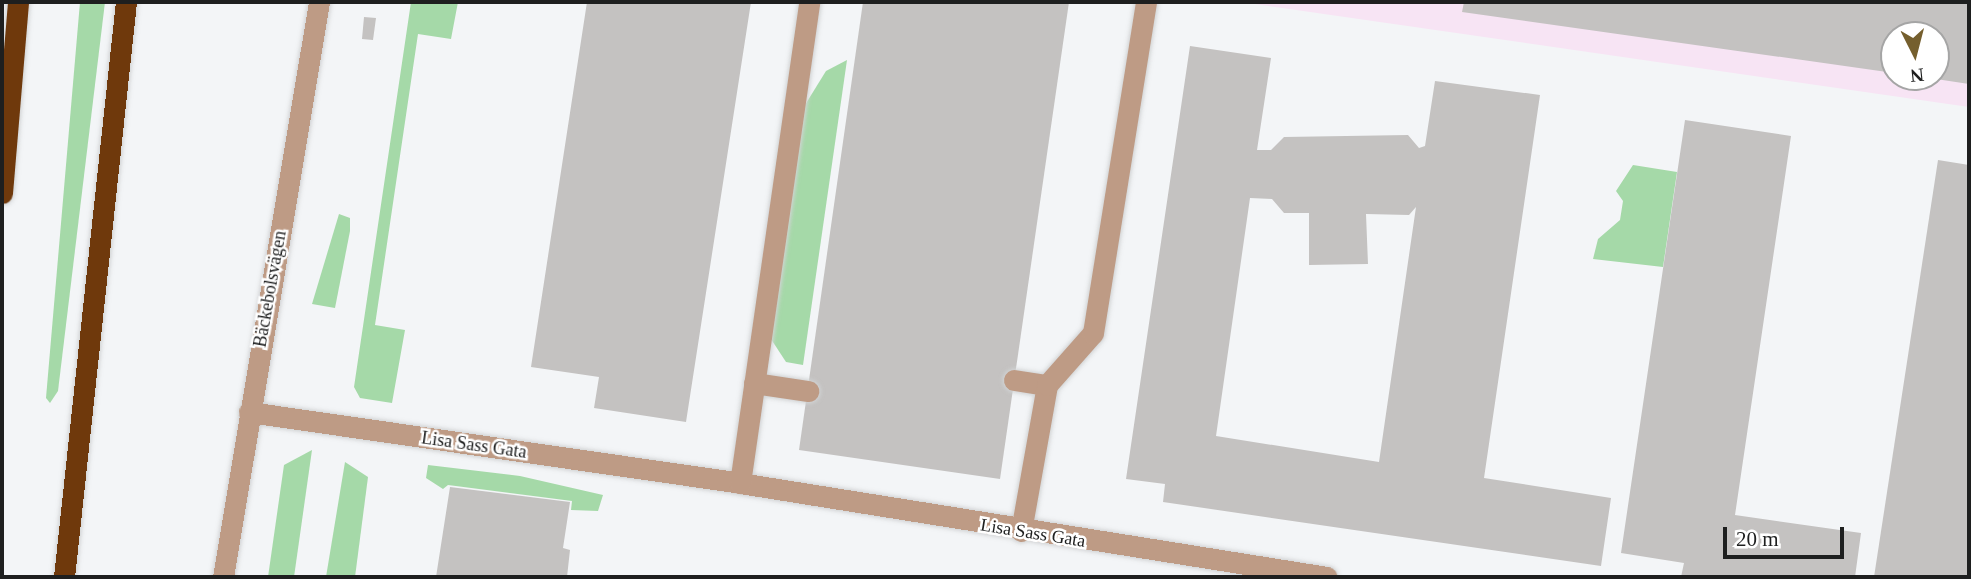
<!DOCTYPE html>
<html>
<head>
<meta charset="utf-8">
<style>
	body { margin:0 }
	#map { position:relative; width:1971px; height:579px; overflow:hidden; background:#f3f5f7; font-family:Georgia,serif }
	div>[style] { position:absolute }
	.education>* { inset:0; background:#f7e4f4 }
	.green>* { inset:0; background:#a5d9a8 }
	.building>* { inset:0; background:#c4c2c1 }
	.roads { filter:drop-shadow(0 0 2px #d1d3d4) drop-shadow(0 0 2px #d1d3d4) }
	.minor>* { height:21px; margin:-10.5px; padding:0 10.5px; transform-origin:10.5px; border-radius:10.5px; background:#be9b85 }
	.highway>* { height:21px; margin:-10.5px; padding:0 10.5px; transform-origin:10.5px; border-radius:10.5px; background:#6f390c }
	span { translate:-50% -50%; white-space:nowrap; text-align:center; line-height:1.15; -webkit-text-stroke:5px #fff; paint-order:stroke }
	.street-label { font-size:18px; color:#1e1f1f }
	.frame { position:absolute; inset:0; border:4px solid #1e1f1f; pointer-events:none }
	.north { position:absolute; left:1880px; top:21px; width:70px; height:70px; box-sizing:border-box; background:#fff; border:2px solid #a5a5a5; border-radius:50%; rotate:174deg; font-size:19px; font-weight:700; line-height:28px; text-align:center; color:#1e1f1f }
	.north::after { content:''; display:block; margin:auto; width:24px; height:32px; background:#755f2e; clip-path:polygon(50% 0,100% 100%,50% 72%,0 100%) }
	.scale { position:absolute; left:1723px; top:527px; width:121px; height:32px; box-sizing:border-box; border:4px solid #1e1f1f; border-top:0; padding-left:9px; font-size:21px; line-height:24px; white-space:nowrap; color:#1e1f1f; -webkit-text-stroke:5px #fff; paint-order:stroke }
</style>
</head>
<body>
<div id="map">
	<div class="education">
		<i style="clip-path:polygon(evenodd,1241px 2px,1969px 2px,1969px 107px,1241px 2px,1894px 35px,1936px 35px,1936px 77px,1894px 77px,1894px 35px)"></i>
	</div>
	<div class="green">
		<i style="clip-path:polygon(80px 2px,105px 2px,58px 391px,50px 403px,46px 398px)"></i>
		<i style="clip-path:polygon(411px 2px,458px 2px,451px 39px,418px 34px,375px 325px,405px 330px,392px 403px,360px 398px,354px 387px)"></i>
		<i style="clip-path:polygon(847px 60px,803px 365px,786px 362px,769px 336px,800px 113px,826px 71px)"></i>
		<i style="clip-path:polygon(1633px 165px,1677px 172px,1663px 267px,1593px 259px,1598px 239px,1620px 220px,1623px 201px,1616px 191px)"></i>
		<i style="clip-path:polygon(339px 214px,350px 218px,350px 231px,335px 308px,312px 304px)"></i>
		<i style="clip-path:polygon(312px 450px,294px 577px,268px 577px,284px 465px)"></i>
		<i style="clip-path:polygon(345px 462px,368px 477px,355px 577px,326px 577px)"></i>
		<i style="clip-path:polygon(428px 465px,520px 476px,603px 495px,598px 511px,571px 510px,572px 501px,448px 485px,443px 489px,426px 478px)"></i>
	</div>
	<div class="building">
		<i style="clip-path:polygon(587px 2px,751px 2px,686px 422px,594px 408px,599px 377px,531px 367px)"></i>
		<i style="clip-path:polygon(863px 2px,1069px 2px,1000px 479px,799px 450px)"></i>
		<i style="clip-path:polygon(1464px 2px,1969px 2px,1969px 84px,1936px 79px,1936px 35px,1894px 35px,1894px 73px,1462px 12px)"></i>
		<i style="clip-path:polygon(364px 17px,376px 18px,373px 40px,362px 39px)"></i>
		<i style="clip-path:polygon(evenodd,1190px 46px,1271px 58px,1257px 150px,1271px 150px,1284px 137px,1408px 135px,1419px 148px,1425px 146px,1435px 81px,1540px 95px,1484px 478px,1611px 498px,1601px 566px,1163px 502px,1165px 484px,1126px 479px,1190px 46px,1250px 198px,1272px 199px,1284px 213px,1309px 213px,1309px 265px,1368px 264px,1366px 214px,1409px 215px,1416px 207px,1379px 462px,1216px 436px,1250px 198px)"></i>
		<i style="clip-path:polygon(1685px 120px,1791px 136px,1735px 515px,1861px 533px,1855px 577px,1681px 577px,1684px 563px,1621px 553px)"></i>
		<i style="clip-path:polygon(1938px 160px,1969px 165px,1969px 577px,1874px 577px)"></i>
		<i style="clip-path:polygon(450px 487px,570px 502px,563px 548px,570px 550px,567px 577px,436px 577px)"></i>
	</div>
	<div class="roads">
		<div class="minor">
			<i style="left:1014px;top:380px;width:33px;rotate:9deg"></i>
			<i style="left:754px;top:383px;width:55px;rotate:8.4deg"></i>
			<i style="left:249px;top:412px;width:496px;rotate:8.2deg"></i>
			<i style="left:740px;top:483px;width:594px;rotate:9.1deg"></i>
			<i style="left:740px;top:483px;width:486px;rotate:-81.8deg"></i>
			<i style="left:1021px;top:531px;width:148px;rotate:-79.9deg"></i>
			<i style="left:1047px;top:385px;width:69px;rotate:-48.5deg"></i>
			<i style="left:1093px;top:333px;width:335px;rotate:-80.9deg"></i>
			<i style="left:223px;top:577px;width:583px;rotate:-80.52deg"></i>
		</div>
		<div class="highway">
			<i style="left:2px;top:193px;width:192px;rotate:-85.2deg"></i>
			<i style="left:64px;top:577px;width:578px;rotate:-83.85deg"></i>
		</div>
	</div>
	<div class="street-label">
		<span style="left:270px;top:289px;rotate:-80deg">Bäckebolsvägen</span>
		<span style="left:474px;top:445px;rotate:8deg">Lisa Sass Gata</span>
		<span style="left:1033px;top:533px;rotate:9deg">Lisa Sass Gata</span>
	</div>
	<div class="frame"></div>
	<div class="north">N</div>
	<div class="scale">20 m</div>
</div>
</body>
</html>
